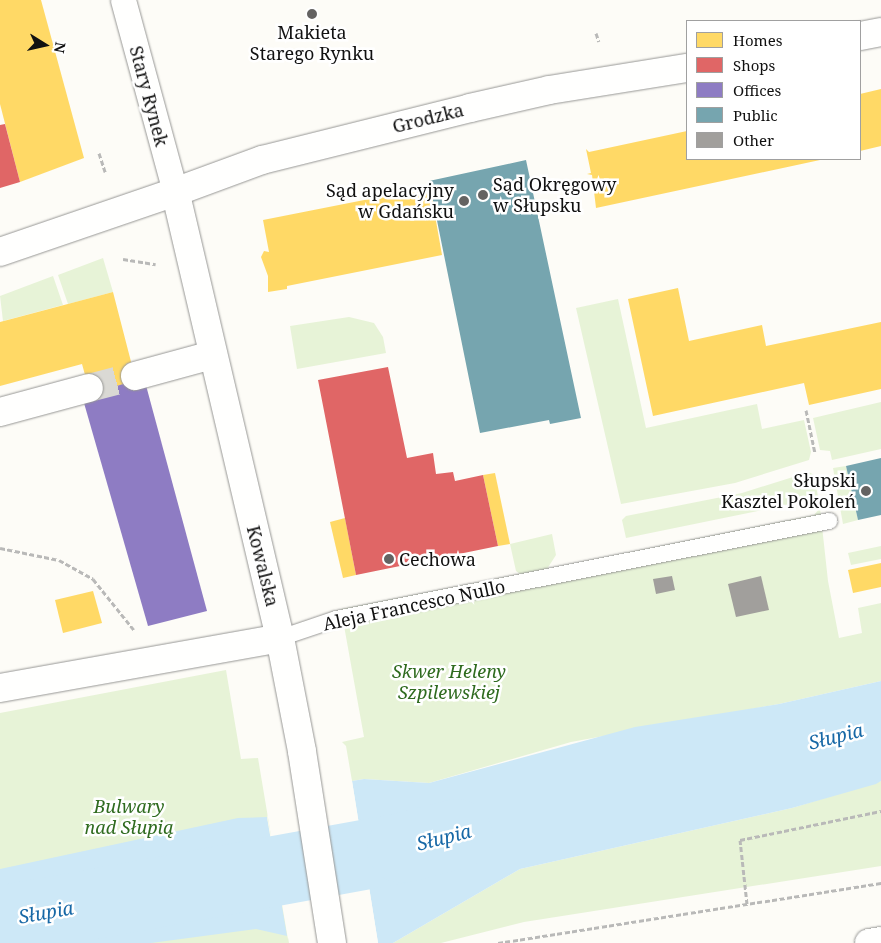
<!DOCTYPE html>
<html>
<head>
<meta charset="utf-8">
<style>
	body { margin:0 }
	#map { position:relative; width:881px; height:943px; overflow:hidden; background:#fdfcf7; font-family:"Noto Serif",serif }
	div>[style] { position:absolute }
	.green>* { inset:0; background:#e7f3d7 }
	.water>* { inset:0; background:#cde8f7 }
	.pier>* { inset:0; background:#fdfcf7 }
	.homes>* { inset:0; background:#ffd966 }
	.shops>* { inset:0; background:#e06666 }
	.offices>* { inset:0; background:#8e7cc3 }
	.public>* { inset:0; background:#76a5af }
	.river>* { height:70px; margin:-35px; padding:0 35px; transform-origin:35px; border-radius:35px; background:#cde8f7 }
	.building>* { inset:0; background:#a19f9c }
	.minor-tunnel>* { height:28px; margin-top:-14px; transform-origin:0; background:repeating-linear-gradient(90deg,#dad9d4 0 28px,transparent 0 42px) }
	.path>* { height:3px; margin-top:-1.5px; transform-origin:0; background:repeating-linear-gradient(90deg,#b9b9b8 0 5px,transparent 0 7.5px) }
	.roads { filter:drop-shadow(0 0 1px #979795) drop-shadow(0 0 1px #979795) }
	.service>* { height:16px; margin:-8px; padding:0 8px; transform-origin:8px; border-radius:8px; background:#fffffe }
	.pedestrian>* { height:25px; margin:-12.5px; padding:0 12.5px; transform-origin:12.5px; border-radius:12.5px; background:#fffffe }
	.minor>* { height:28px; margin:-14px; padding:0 14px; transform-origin:14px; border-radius:14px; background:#fffffe }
	.tertiary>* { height:28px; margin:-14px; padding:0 14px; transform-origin:14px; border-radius:14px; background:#fffffe }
	.dots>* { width:14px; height:14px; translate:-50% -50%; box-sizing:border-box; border:2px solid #fff; border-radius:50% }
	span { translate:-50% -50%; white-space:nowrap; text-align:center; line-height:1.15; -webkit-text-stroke:5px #fff; paint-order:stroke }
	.poi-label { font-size:18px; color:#111 }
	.left { translate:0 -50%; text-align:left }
	.right { translate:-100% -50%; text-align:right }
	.street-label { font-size:18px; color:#111 }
	.park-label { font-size:18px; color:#2f6b1f; font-style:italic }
	.water-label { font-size:19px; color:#1768a6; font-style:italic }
	.legend { position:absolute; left:686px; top:20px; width:175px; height:140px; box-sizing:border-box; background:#fff; border:1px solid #a0a0a0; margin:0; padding:6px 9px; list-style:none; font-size:15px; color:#111 }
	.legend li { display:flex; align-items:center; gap:10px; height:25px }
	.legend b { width:25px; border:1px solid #a0a0a0 }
	.north { position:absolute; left:20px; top:20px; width:50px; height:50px; -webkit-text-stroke:4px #fff; paint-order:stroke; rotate:100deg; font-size:14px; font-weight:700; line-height:20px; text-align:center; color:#111 }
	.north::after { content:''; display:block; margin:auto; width:18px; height:22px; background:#111; clip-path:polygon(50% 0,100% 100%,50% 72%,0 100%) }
</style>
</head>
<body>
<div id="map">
	<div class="green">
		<i style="clip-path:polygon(103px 258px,113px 292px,68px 304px,58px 275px)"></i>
		<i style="clip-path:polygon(53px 276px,63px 305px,3px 321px,0 296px)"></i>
		<i style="clip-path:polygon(618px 299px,646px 428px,757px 404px,762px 429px,804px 420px,811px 452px,809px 460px,735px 483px,621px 504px,576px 308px)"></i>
		<i style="clip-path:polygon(349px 317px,374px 323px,383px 337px,386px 353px,297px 369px,290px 326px)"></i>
		<i style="clip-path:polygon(881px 402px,881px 449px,832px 460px,830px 451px,820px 450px,813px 418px)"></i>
		<i style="clip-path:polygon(846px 466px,858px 520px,843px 524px,833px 468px)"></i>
		<i style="clip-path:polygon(809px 472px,814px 475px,820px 508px,828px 581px,839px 638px,862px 633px,858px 608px,881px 603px,881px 681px,779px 704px,571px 742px,429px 783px,364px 779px,352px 781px,346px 746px,342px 742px,364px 737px,341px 609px,520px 574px,516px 571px,510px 544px,552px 534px,556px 555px,547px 569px,814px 515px,820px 508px,807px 501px,626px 538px,622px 520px,626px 516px,742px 493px)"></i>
		<i style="clip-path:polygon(881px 546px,881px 559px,851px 565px,848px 553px)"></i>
		<i style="clip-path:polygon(226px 670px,241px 759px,258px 758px,289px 943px,0 943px,0 713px)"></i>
		<i style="clip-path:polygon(881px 781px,881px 866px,524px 922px,441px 943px,393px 943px,520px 869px,792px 808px)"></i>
	</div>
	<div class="water">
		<i style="clip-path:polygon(881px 681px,881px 781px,876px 784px,792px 808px,520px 869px,393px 943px,378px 943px,352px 781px,364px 779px,429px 783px,635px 727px,779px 704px)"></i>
		<i style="clip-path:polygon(267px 817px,287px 936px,256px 929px,151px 943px,0 943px,0 869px,238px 818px)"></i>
	</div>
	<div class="pier">
		<i style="clip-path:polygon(351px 779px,352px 781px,378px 943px,375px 943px)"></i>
		<i style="clip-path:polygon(267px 814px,290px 936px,288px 939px,267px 817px)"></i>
	</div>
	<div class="homes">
		<i style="clip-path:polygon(0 0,41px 0,84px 158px,20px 182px,0 104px)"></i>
		<i style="clip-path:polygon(881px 89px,881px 146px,860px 151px,860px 94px)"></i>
		<i style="clip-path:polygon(687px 131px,687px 159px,820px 160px,596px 208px,592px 175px,587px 174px,591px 173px,586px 149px,589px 152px)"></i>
		<i style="clip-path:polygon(430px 187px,442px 255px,287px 286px,287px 289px,268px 292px,268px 276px,261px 257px,264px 251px,269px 252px,263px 220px)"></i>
		<i style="clip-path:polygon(678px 288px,689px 341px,762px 325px,766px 346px,881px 322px,881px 389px,809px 405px,804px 383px,653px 416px,628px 299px)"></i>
		<i style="clip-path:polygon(113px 292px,136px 381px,90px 393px,82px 364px,0 386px,0 322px)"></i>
		<i style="clip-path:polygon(495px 473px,510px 544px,498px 546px,483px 475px)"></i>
		<i style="clip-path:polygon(345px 518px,356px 575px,343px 578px,330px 522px)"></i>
		<i style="clip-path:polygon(881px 563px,881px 587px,853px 593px,848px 570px)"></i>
		<i style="clip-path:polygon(93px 591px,102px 623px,63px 633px,55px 600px)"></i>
	</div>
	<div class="shops">
		<i style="clip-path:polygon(5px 124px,20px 182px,0 188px,0 125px)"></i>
		<i style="clip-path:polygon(388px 367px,407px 458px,433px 453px,436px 474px,453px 472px,455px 481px,483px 475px,498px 546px,356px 575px,318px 380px)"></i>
	</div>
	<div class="offices">
		<i style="clip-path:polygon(144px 378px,207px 611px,148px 626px,82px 396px)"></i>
	</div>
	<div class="public">
		<i style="clip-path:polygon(526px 160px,581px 418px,550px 424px,549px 420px,480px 433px,429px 181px)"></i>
		<i style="clip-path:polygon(881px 458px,881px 515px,858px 520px,846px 466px)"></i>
	</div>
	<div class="river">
		<i style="left:0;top:921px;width:409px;rotate:-10.3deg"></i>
		<i style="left:402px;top:848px;width:57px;rotate:-14.3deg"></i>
	</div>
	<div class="building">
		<i style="clip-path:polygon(672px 576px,675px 590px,656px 594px,653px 579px)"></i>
		<i style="clip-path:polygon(761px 576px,769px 610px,736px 617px,728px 584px)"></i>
	</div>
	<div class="minor-tunnel">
		<i style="left:89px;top:388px;width:48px;rotate:-14.6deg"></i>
	</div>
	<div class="path">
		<i style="left:596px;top:33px;width:9px;rotate:72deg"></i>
		<i style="left:99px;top:153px;width:20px;rotate:72deg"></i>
		<i style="left:123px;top:259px;width:33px;rotate:9deg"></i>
		<i style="left:806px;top:410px;width:44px;rotate:78.2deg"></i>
		<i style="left:0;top:548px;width:60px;rotate:11.5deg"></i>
		<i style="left:59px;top:560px;width:39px;rotate:29deg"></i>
		<i style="left:93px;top:579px;width:65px;rotate:51.2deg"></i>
		<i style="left:747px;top:904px;width:64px;rotate:-96.2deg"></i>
		<i style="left:740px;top:840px;width:144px;rotate:-11.6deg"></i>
		<i style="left:498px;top:943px;width:388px;rotate:-8.9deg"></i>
	</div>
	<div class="roads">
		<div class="service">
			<i style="left:280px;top:638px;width:59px;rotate:-18.7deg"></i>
			<i style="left:336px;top:619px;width:503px;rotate:-11.24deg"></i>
		</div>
		<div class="pedestrian">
			<i style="left:123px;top:0;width:199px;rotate:74.8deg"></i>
		</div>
		<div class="minor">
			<i style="left:0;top:252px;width:185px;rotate:-18.9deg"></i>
			<i style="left:135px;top:376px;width:80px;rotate:-15.3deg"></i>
			<i style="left:0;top:412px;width:92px;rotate:-15.1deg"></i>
			<i style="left:0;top:688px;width:284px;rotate:-10.1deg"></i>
			<i style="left:869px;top:943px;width:12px;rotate:-9deg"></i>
		</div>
		<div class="tertiary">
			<i style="left:860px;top:36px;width:21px;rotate:-11deg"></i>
			<i style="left:332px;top:943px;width:194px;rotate:-98.9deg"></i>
			<i style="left:302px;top:751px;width:115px;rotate:-101deg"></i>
			<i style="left:280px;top:638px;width:458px;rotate:-103.2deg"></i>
			<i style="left:175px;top:192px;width:93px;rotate:-20.2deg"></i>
			<i style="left:262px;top:160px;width:214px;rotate:-14deg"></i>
			<i style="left:470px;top:108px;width:81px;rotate:-12.8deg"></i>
			<i style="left:549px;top:90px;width:140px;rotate:-9.1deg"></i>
		</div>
	</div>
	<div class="dots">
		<i style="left:312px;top:14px;background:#646362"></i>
		<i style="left:483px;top:195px;background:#646362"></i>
		<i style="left:464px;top:201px;background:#646362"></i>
		<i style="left:866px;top:491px;background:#646362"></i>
		<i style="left:389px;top:559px;background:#646362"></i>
	</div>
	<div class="poi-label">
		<span style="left:312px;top:43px">Makieta<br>Starego Rynku</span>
		<span class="left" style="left:493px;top:195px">Sąd Okręgowy<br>w Słupsku</span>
		<span class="right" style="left:454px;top:201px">Sąd apelacyjny<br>w Gdańsku</span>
		<span class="right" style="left:856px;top:491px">Słupski<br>Kasztel Pokoleń</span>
		<span class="left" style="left:399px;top:559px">Cechowa</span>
	</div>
	<div class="street-label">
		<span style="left:149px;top:96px;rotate:75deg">Stary Rynek</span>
		<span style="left:428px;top:118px;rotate:-14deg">Grodzka</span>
		<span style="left:263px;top:566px;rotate:76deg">Kowalska</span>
		<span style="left:414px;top:605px;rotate:-12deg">Aleja Francesco Nullo</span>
	</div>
	<div class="park-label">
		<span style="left:449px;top:682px">Skwer Heleny<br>Szpilewskiej</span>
		<span style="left:129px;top:817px">Bulwary<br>nad Słupią</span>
	</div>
	<div class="water-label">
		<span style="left:836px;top:737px;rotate:-14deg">Słupia</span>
		<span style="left:444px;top:838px;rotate:-14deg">Słupia</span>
		<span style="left:46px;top:913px;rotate:-10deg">Słupia</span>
	</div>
	<ul class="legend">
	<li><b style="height:14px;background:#ffd966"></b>Homes</li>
	<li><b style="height:14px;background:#e06666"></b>Shops</li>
	<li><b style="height:14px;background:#8e7cc3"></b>Offices</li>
	<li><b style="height:14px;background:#76a5af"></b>Public</li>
	<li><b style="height:14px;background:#a19f9c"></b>Other</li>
	</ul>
	<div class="north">N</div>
</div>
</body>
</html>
